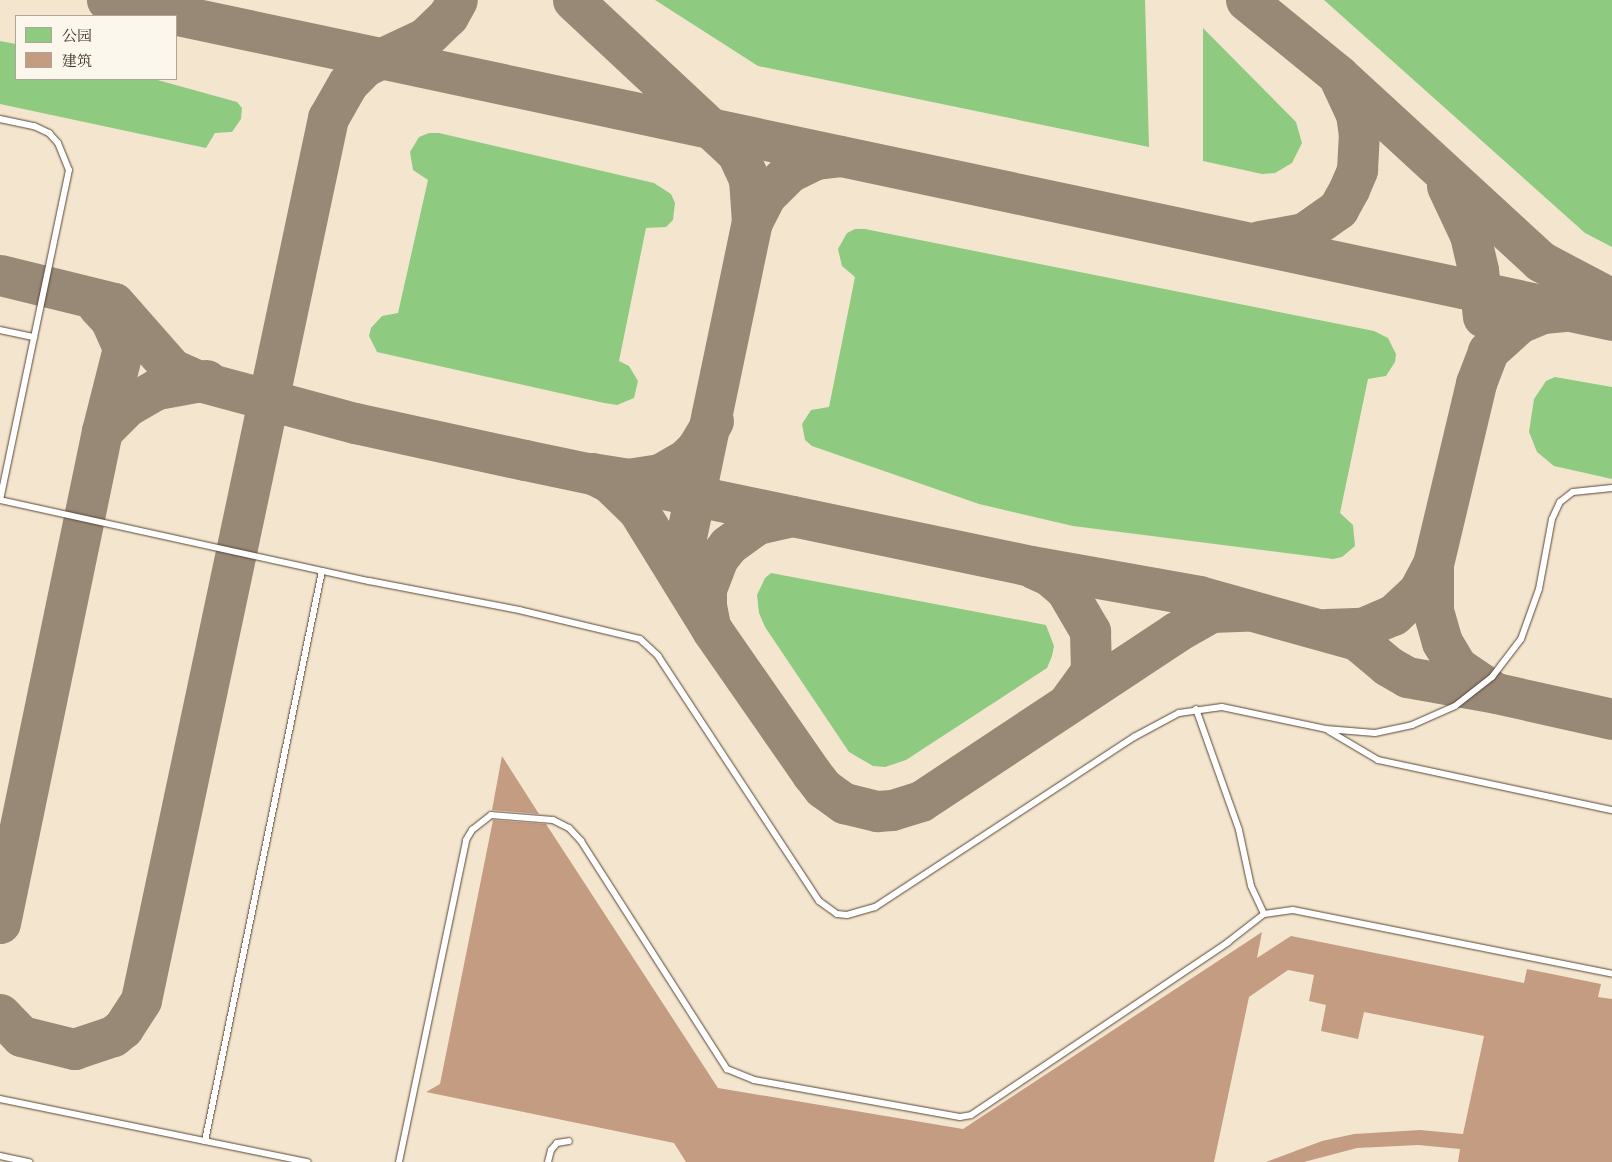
<!DOCTYPE html>
<html>
<head>
<meta charset="utf-8">
<style>
	body { margin:0 }
	#map { position:relative; width:1612px; height:1162px; overflow:hidden; background:#f4e6ce; font-family:Cardo,"Noto Serif SC",serif }
	div>[style] { position:absolute }
	.green>* { inset:0; background:#8ecb81 }
	.taxiway>* { height:41px; margin:-20.5px; padding:0 20.5px; transform-origin:20.5px; border-radius:20.5px; background:#988876 }
	.building>* { inset:0; background:#c49c81 }
	.roads { filter:drop-shadow(0 0 1px #574638) drop-shadow(0 0 1px #574638) }
	.lane>* { height:6px; margin:-3px; padding:0 3px; transform-origin:3px; border-radius:3px; background:#fff }
	span { translate:-50% -50%; white-space:nowrap; text-align:center; line-height:1.15; -webkit-text-stroke:5px #fbf7ec; paint-order:stroke }
	.legend { position:absolute; left:15px; top:15px; width:162px; height:65px; box-sizing:border-box; background:#fbf7ec; border:1px solid #aea59a; margin:0; padding:6px 9px; list-style:none; font-size:15px; color:#3b2a1e }
	.legend li { display:flex; align-items:center; gap:10px; height:25px }
	.legend b { width:25px; border:1px solid #aea59a }
</style>
</head>
<body>
<div id="map">
	<div class="green">
		<i style="clip-path:polygon(655px 0,1145px 0,1149px 147px,758px 66px)"></i>
		<i style="clip-path:polygon(1324px 0,1612px 0,1612px 247px,1585px 233px)"></i>
		<i style="clip-path:polygon(1203px 28px,1296px 122px,1302px 143px,1292px 163px,1275px 173px,1262px 174px,1203px 161px)"></i>
		<i style="clip-path:polygon(0 41px,16px 44px,16px 79px,154px 79px,237px 102px,242px 108px,241px 119px,232px 132px,215px 133px,206px 148px,0 104px)"></i>
		<i style="clip-path:polygon(429px 133px,439px 133px,654px 183px,671px 194px,675px 203px,673px 220px,666px 227px,646px 228px,619px 361px,629px 366px,638px 381px,634px 398px,617px 405px,604px 403px,377px 352px,369px 336px,371px 328px,382px 316px,398px 313px,428px 180px,413px 170px,410px 152px,419px 137px)"></i>
		<i style="clip-path:polygon(855px 229px,865px 229px,1374px 331px,1388px 338px,1396px 354px,1395px 362px,1386px 376px,1368px 379px,1340px 513px,1353px 525px,1355px 546px,1342px 557px,1333px 559px,1073px 526px,979px 504px,812px 446px,805px 440px,802px 424px,811px 410px,829px 407px,855px 277px,842px 266px,838px 249px,847px 233px)"></i>
		<i style="clip-path:polygon(1555px 377px,1612px 387px,1612px 479px,1554px 466px,1537px 452px,1529px 432px,1534px 399px,1546px 381px)"></i>
		<i style="clip-path:polygon(771px 573px,1046px 625px,1054px 646px,1052px 656px,1047px 668px,906px 760px,885px 767px,873px 766px,849px 752px,765px 627px,759px 613px,757px 595px,765px 578px)"></i>
	</div>
	<div class="taxiway">
		<i style="left:107px;top:0;width:1539px;rotate:12deg"></i>
		<i style="left:573px;top:0;width:224px;rotate:43deg"></i>
		<i style="left:737px;top:153px;width:29px;rotate:65deg"></i>
		<i style="left:749px;top:179px;width:43px;rotate:86deg"></i>
		<i style="left:1246px;top:0;width:119px;rotate:39.2deg"></i>
		<i style="left:1338px;top:75px;width:275px;rotate:42.6deg"></i>
		<i style="left:1540px;top:261px;width:81px;rotate:27.8deg"></i>
		<i style="left:1447px;top:186px;width:54px;rotate:64.9deg"></i>
		<i style="left:1470px;top:235px;width:36px;rotate:77deg"></i>
		<i style="left:1478px;top:270px;width:47px;rotate:83.9deg"></i>
		<i style="left:1260px;top:241px;width:45px;rotate:-10.3deg"></i>
		<i style="left:1304px;top:233px;width:42px;rotate:-35.2deg"></i>
		<i style="left:1338px;top:209px;width:23px;rotate:-61deg"></i>
		<i style="left:1349px;top:189px;width:21px;rotate:-67deg"></i>
		<i style="left:1357px;top:170px;width:35px;rotate:-87deg"></i>
		<i style="left:1359px;top:135px;width:21px;rotate:-98deg"></i>
		<i style="left:1356px;top:114px;width:38px;rotate:-115deg"></i>
		<i style="left:0;top:275px;width:117px;rotate:13.8deg"></i>
		<i style="left:114px;top:303px;width:88px;rotate:48.7deg"></i>
		<i style="left:172px;top:369px;width:30px;rotate:24deg"></i>
		<i style="left:199px;top:381px;width:162px;rotate:15.1deg"></i>
		<i style="left:355px;top:423px;width:174px;rotate:12.3deg"></i>
		<i style="left:525px;top:460px;width:517px;rotate:11.83deg"></i>
		<i style="left:1031px;top:566px;width:171px;rotate:10.1deg"></i>
		<i style="left:1199px;top:596px;width:164px;rotate:15.6deg"></i>
		<i style="left:1357px;top:640px;width:40px;rotate:40deg"></i>
		<i style="left:1388px;top:666px;width:22px;rotate:30deg"></i>
		<i style="left:1407px;top:677px;width:90px;rotate:10.2deg"></i>
		<i style="left:1496px;top:693px;width:119px;rotate:12.6deg"></i>
		<i style="left:713px;top:421px;width:31px;rotate:121deg"></i>
		<i style="left:697px;top:448px;width:16px;rotate:135deg"></i>
		<i style="left:686px;top:459px;width:30px;rotate:150deg"></i>
		<i style="left:660px;top:474px;width:31px;rotate:171deg"></i>
		<i style="left:629px;top:479px;width:38px;rotate:-171deg"></i>
		<i style="left:591px;top:473px;width:20px;rotate:27deg"></i>
		<i style="left:609px;top:482px;width:40px;rotate:44deg"></i>
		<i style="left:638px;top:510px;width:141px;rotate:58.3deg"></i>
		<i style="left:712px;top:630px;width:175px;rotate:55.2deg"></i>
		<i style="left:812px;top:774px;width:18px;rotate:52deg"></i>
		<i style="left:823px;top:788px;width:26px;rotate:36deg"></i>
		<i style="left:844px;top:803px;width:34px;rotate:14deg"></i>
		<i style="left:877px;top:811px;width:15px;rotate:-4deg"></i>
		<i style="left:892px;top:810px;width:30px;rotate:-17deg"></i>
		<i style="left:921px;top:801px;width:306px;rotate:-33.5deg"></i>
		<i style="left:1176px;top:632px;width:40px;rotate:-29.7deg"></i>
		<i style="left:1211px;top:612px;width:34px;rotate:-2deg"></i>
		<i style="left:102px;top:431px;width:35px;rotate:-45deg"></i>
		<i style="left:127px;top:406px;width:34px;rotate:-30deg"></i>
		<i style="left:157px;top:389px;width:50px;rotate:-10.4deg"></i>
		<i style="left:1033px;top:568px;width:17px;rotate:24deg"></i>
		<i style="left:1049px;top:575px;width:23px;rotate:41deg"></i>
		<i style="left:1066px;top:590px;width:48px;rotate:59.7deg"></i>
		<i style="left:1090px;top:631px;width:40px;rotate:88.6deg"></i>
		<i style="left:1091px;top:671px;width:37px;rotate:126deg"></i>
		<i style="left:689px;top:589px;width:24px;rotate:-107deg"></i>
		<i style="left:682px;top:566px;width:29px;rotate:-82deg"></i>
		<i style="left:686px;top:537px;width:322px;rotate:-78.2deg"></i>
		<i style="left:752px;top:222px;width:30px;rotate:-63deg"></i>
		<i style="left:766px;top:195px;width:33px;rotate:-45deg"></i>
		<i style="left:789px;top:172px;width:30px;rotate:-26deg"></i>
		<i style="left:816px;top:159px;width:24px;rotate:-7deg"></i>
		<i style="left:710px;top:626px;width:20px;rotate:-101deg"></i>
		<i style="left:706px;top:606px;width:17px;rotate:-90deg"></i>
		<i style="left:706px;top:589px;width:33px;rotate:-69deg"></i>
		<i style="left:718px;top:558px;width:16px;rotate:-52deg"></i>
		<i style="left:728px;top:545px;width:36px;rotate:-36deg"></i>
		<i style="left:757px;top:524px;width:36px;rotate:-13deg"></i>
		<i style="left:1326px;top:629px;width:36px;rotate:-2deg"></i>
		<i style="left:1362px;top:628px;width:34px;rotate:-23deg"></i>
		<i style="left:1393px;top:615px;width:34px;rotate:-43deg"></i>
		<i style="left:1418px;top:592px;width:32px;rotate:-62deg"></i>
		<i style="left:1494px;top:692px;width:45px;rotate:-146deg"></i>
		<i style="left:1457px;top:667px;width:29px;rotate:-121deg"></i>
		<i style="left:1442px;top:642px;width:32px;rotate:-106deg"></i>
		<i style="left:1433px;top:611px;width:47px;rotate:-90deg"></i>
		<i style="left:1433px;top:564px;width:186px;rotate:-76.6deg"></i>
		<i style="left:1476px;top:383px;width:34px;rotate:-69deg"></i>
		<i style="left:1488px;top:351px;width:42px;rotate:-42.1deg"></i>
		<i style="left:1519px;top:323px;width:26px;rotate:-23deg"></i>
		<i style="left:1543px;top:313px;width:21px;rotate:-5deg"></i>
		<i style="left:0;top:923px;width:502px;rotate:-78.29deg"></i>
		<i style="left:102px;top:431px;width:86px;rotate:-75.8deg"></i>
		<i style="left:123px;top:348px;width:32px;rotate:-114deg"></i>
		<i style="left:110px;top:319px;width:18px;rotate:-133deg"></i>
		<i style="left:0;top:1014px;width:30px;rotate:46deg"></i>
		<i style="left:21px;top:1036px;width:55px;rotate:13.8deg"></i>
		<i style="left:74px;top:1049px;width:41px;rotate:-18.4deg"></i>
		<i style="left:113px;top:1036px;width:13px;rotate:-39deg"></i>
		<i style="left:123px;top:1028px;width:33px;rotate:-57deg"></i>
		<i style="left:141px;top:1000px;width:902px;rotate:-78.03deg"></i>
		<i style="left:328px;top:118px;width:40px;rotate:-60.3deg"></i>
		<i style="left:348px;top:83px;width:24px;rotate:-45deg"></i>
		<i style="left:365px;top:66px;width:66px;rotate:-25deg"></i>
		<i style="left:425px;top:38px;width:32px;rotate:-44deg"></i>
		<i style="left:448px;top:16px;width:18px;rotate:-61deg"></i>
	</div>
	<div class="building">
		<i style="clip-path:polygon(502px 756px,539px 814px,492px 810px)"></i>
		<i style="clip-path:polygon(493px 820px,546px 824px,718px 1088px,963px 1129px,1262px 932px,1257px 958px,1291px 936px,1524px 983px,1527px 969px,1601px 984px,1598px 997px,1612px 999px,1612px 1162px,1458px 1162px,1460px 1149px,1418px 1145px,1357px 1148px,1304px 1162px,1266px 1162px,1322px 1141px,1354px 1134px,1420px 1130px,1463px 1134px,1484px 1036px,1364px 1012px,1358px 1039px,1321px 1031px,1326px 1005px,1309px 1001px,1314px 975px,1288px 970px,1249px 997px,1214px 1162px,686px 1162px,674px 1143px,426px 1092px,440px 1084px)"></i>
	</div>
	<div class="roads">
		<div class="lane">
			<i style="left:0;top:119px;width:35px;rotate:12deg"></i>
			<i style="left:34px;top:126px;width:17px;rotate:25deg"></i>
			<i style="left:49px;top:133px;width:13px;rotate:48deg"></i>
			<i style="left:58px;top:143px;width:29px;rotate:68deg"></i>
			<i style="left:69px;top:170px;width:336px;rotate:101.8deg"></i>
			<i style="left:0;top:330px;width:35px;rotate:12deg"></i>
			<i style="left:0;top:500px;width:378px;rotate:12.4deg"></i>
			<i style="left:369px;top:581px;width:153px;rotate:10.9deg"></i>
			<i style="left:519px;top:610px;width:124px;rotate:13.5deg"></i>
			<i style="left:640px;top:639px;width:25px;rotate:43deg"></i>
			<i style="left:658px;top:656px;width:293px;rotate:56.7deg"></i>
			<i style="left:819px;top:901px;width:22px;rotate:36deg"></i>
			<i style="left:837px;top:914px;width:10px;rotate:6deg"></i>
			<i style="left:847px;top:915px;width:29px;rotate:-16deg"></i>
			<i style="left:875px;top:907px;width:310px;rotate:-33.3deg"></i>
			<i style="left:1134px;top:737px;width:51px;rotate:-28.1deg"></i>
			<i style="left:1179px;top:713px;width:43px;rotate:-7.9deg"></i>
			<i style="left:1222px;top:707px;width:106px;rotate:11.9deg"></i>
			<i style="left:1326px;top:729px;width:49px;rotate:4.7deg"></i>
			<i style="left:1375px;top:733px;width:38px;rotate:-12deg"></i>
			<i style="left:1412px;top:725px;width:47px;rotate:-23.8deg"></i>
			<i style="left:1455px;top:706px;width:47px;rotate:-38.1deg"></i>
			<i style="left:1492px;top:677px;width:48px;rotate:-52.7deg"></i>
			<i style="left:1521px;top:639px;width:53px;rotate:-70.2deg"></i>
			<i style="left:1539px;top:589px;width:71px;rotate:-79.5deg"></i>
			<i style="left:1552px;top:519px;width:19px;rotate:-65deg"></i>
			<i style="left:1560px;top:502px;width:16px;rotate:-38deg"></i>
			<i style="left:1573px;top:492px;width:39px;rotate:-6deg"></i>
			<i style="left:1196px;top:709px;width:128px;rotate:70.4deg"></i>
			<i style="left:1239px;top:830px;width:57px;rotate:77.9deg"></i>
			<i style="left:1251px;top:886px;width:31px;rotate:65deg"></i>
			<i style="left:1329px;top:731px;width:57px;rotate:30.6deg"></i>
			<i style="left:1378px;top:760px;width:239px;rotate:12.1deg"></i>
			<i style="left:0;top:1099px;width:314px;rotate:11.6deg"></i>
			<i style="left:205px;top:1141px;width:582px;rotate:-78.4deg"></i>
			<i style="left:0;top:1156px;width:30px;rotate:12deg"></i>
			<i style="left:399px;top:1162px;width:329px;rotate:-78.2deg"></i>
			<i style="left:466px;top:840px;width:12px;rotate:-59deg"></i>
			<i style="left:472px;top:830px;width:24px;rotate:-38deg"></i>
			<i style="left:491px;top:815px;width:62px;rotate:4.6deg"></i>
			<i style="left:553px;top:820px;width:18px;rotate:27deg"></i>
			<i style="left:569px;top:828px;width:18px;rotate:47deg"></i>
			<i style="left:581px;top:841px;width:271px;rotate:57.4deg"></i>
			<i style="left:727px;top:1069px;width:29px;rotate:22deg"></i>
			<i style="left:754px;top:1080px;width:209px;rotate:10.2deg"></i>
			<i style="left:960px;top:1117px;width:11px;rotate:-10deg"></i>
			<i style="left:971px;top:1115px;width:310px;rotate:-33.9deg"></i>
			<i style="left:1228px;top:942px;width:46px;rotate:-37.9deg"></i>
			<i style="left:1264px;top:914px;width:29px;rotate:-8deg"></i>
			<i style="left:1293px;top:910px;width:325px;rotate:11.3deg"></i>
			<i style="left:548px;top:1162px;width:12px;rotate:-76deg"></i>
			<i style="left:551px;top:1150px;width:9px;rotate:-49deg"></i>
			<i style="left:557px;top:1143px;width:12px;rotate:-9deg"></i>
		</div>
	</div>
	<ul class="legend">
	<li><b style="height:14px;background:#8ecb81"></b>公园</li>
	<li><b style="height:14px;background:#c49c81"></b>建筑</li>
	</ul>
</div>
</body>
</html>
